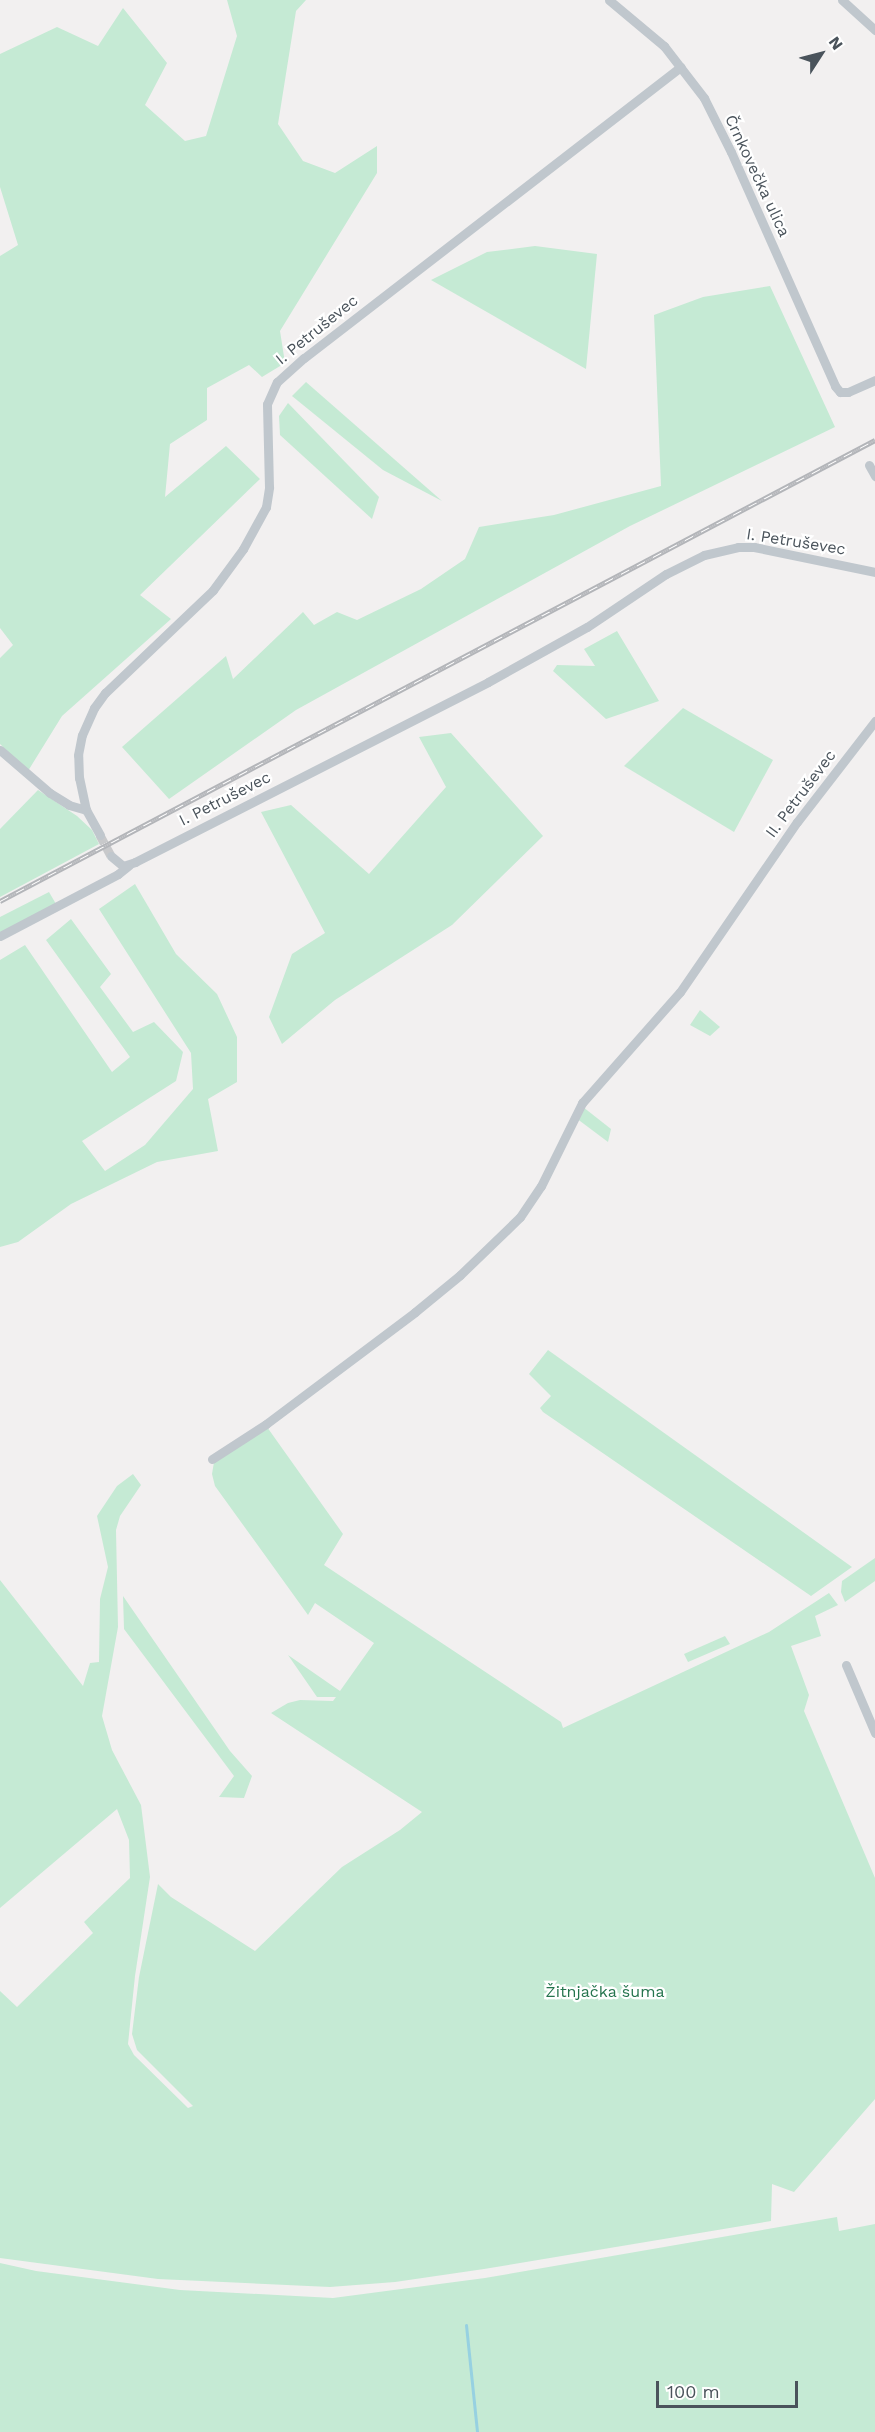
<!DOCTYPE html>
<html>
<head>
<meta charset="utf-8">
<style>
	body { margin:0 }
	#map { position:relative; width:875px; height:2432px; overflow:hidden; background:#f2f0f0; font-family:"Work Sans",sans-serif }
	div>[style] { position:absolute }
	.green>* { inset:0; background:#c5ead4 }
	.stream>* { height:3px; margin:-1.5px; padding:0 1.5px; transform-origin:1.5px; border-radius:1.5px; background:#97d1e1 }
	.minor-tunnel>* { height:9px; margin-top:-4.5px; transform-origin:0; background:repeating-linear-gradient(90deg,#c8c9cb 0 9px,transparent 0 13.5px) }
	.minor>* { height:9px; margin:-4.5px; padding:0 4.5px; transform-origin:4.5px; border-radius:4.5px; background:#c0c7cd }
	.rail>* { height:5px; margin-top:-2.5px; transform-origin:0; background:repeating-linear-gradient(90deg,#fff 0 9px,#b3b5b9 0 18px); box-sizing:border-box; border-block:2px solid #b3b5b9 }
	span { translate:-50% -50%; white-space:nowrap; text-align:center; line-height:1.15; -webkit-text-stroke:4.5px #fff; paint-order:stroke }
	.street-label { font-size:16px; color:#4a535b }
	.park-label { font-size:16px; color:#24744d }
	.north { position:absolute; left:791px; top:24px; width:60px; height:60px; -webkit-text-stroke:4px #fff; paint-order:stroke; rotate:54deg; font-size:16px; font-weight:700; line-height:24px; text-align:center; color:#4a535b }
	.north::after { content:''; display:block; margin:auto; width:21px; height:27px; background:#4a535b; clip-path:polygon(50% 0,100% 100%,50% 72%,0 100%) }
	.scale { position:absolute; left:656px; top:2381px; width:142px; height:27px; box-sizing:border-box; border:3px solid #4a535b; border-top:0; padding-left:8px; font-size:18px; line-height:21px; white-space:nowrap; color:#4a535b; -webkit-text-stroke:4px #fff; paint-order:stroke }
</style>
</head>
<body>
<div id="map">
	<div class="green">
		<i style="clip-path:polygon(227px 0,306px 0,296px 11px,278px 124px,303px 161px,335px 173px,377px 146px,377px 173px,280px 331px,285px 363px,262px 377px,249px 365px,207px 388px,207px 420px,170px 444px,165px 497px,226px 446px,260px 479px,140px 595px,171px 619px,62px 716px,28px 771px,0 744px,0 658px,13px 645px,0 628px,0 256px,18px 245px,0 187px,0 54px,57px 27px,98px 46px,123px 8px,167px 63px,145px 105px,185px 141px,206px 136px,237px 36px)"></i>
		<i style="clip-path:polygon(535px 246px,597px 254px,586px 369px,431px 280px,487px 252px)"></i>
		<i style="clip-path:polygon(770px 286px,835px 427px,630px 526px,296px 710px,169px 799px,122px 747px,226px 656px,233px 679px,303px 612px,314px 625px,337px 612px,357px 620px,421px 589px,465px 559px,479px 527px,554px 515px,661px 486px,654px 315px,703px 297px)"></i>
		<i style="clip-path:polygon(306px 382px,442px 501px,383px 470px,292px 396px)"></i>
		<i style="clip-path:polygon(288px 403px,379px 497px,372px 519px,280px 435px,279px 416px)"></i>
		<i style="clip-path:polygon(617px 631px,659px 701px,606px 719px,553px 671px,557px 665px,595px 666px,584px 649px)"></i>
		<i style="clip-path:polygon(683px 708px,773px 760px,734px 832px,624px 766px)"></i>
		<i style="clip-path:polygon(451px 733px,543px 836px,452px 925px,335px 1000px,282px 1044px,269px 1017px,292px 954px,325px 933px,261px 812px,291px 805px,369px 874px,446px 787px,419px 737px)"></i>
		<i style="clip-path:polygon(38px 790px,77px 816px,92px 830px,99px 844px,0 897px,0 829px)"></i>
		<i style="clip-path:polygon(135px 884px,176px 954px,217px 994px,237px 1037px,237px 1082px,208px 1099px,218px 1151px,157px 1162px,71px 1204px,18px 1242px,0 1247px,0 960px,25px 945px,112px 1072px,130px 1057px,46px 940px,71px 919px,111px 974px,100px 987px,133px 1032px,154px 1022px,183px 1052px,176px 1081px,82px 1141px,105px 1171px,145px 1145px,193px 1089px,191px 1053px,99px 909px)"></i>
		<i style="clip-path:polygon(49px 892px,56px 904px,0 933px,0 917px)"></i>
		<i style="clip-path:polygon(700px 1010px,720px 1027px,710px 1036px,690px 1025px)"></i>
		<i style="clip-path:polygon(583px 1107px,611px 1129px,608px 1142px,576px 1118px)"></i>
		<i style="clip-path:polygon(548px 1350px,852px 1567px,811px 1596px,543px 1412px,540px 1408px,551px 1396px,529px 1374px)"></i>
		<i style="clip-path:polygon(267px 1427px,343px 1534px,324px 1565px,561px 1722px,563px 1728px,769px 1632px,829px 1593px,838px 1605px,815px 1616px,821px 1636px,791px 1646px,809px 1695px,804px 1711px,875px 1878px,875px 2099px,794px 2192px,772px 2184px,771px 2221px,484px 2269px,395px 2282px,330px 2287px,158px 2279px,0 2258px,0 1991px,17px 2007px,93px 1933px,84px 1922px,130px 1878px,129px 1840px,117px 1809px,0 1908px,0 1580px,83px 1686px,90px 1663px,99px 1662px,100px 1599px,108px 1567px,97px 1516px,117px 1486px,133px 1474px,141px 1485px,120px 1516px,116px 1530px,118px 1627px,102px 1716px,112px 1750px,141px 1805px,150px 1877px,135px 1976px,128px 2044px,134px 2055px,188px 2108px,193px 2106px,137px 2050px,132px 2034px,139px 1977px,158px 1884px,171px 1897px,255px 1951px,342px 1867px,400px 1830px,422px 1812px,271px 1713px,288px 1703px,300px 1700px,333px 1701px,336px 1697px,317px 1697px,288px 1655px,340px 1691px,374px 1643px,315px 1603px,308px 1615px,215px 1486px,212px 1474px,214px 1462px)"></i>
		<i style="clip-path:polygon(875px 1558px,875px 1581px,845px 1602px,841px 1592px,842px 1581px)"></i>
		<i style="clip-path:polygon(123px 1596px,230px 1751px,252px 1776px,244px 1798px,219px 1797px,234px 1776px,124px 1629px)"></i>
		<i style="clip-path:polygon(725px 1636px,730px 1644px,688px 1662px,684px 1654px)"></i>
		<i style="clip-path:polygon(837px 2217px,839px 2231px,875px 2224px,875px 2432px,0 2432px,0 2263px,36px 2271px,180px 2290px,333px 2298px,485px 2278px)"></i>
	</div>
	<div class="stream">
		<i style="left:466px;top:2325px;width:108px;rotate:84.1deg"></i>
	</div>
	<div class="minor-tunnel">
		<i style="left:100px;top:835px;width:24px;rotate:62deg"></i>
	</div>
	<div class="minor">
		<i style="left:609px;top:0;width:72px;rotate:39.9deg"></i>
		<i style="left:664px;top:46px;width:66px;rotate:52.4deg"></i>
		<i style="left:704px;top:98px;width:60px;rotate:63.4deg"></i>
		<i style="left:731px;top:152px;width:256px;rotate:66deg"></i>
		<i style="left:835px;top:386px;width:8px;rotate:50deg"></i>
		<i style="left:840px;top:392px;width:8px"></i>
		<i style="left:848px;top:392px;width:30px;rotate:-24deg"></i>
		<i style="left:842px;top:0;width:45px;rotate:42.3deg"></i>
		<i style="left:869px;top:465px;width:13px;rotate:61deg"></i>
		<i style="left:0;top:750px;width:66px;rotate:40.7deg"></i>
		<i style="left:50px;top:793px;width:22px;rotate:32deg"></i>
		<i style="left:69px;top:805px;width:18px;rotate:16deg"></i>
		<i style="left:100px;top:835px;width:29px;rotate:-119deg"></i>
		<i style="left:86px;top:810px;width:33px;rotate:-102deg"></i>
		<i style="left:79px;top:778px;width:23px;rotate:-92deg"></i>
		<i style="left:78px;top:755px;width:20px;rotate:-79deg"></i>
		<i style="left:82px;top:735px;width:30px;rotate:-66deg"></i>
		<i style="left:94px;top:708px;width:19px;rotate:-54deg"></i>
		<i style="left:105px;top:693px;width:149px;rotate:-43.6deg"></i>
		<i style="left:213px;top:590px;width:51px;rotate:-53.8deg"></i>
		<i style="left:243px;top:549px;width:48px;rotate:-61.3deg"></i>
		<i style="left:266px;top:507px;width:20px;rotate:-81deg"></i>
		<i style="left:269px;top:487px;width:83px;rotate:-91.4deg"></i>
		<i style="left:267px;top:404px;width:24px;rotate:-66deg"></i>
		<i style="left:277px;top:382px;width:36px;rotate:-42deg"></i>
		<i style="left:304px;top:358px;width:476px;rotate:-37.7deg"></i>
		<i style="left:111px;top:856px;width:16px;rotate:40deg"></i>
		<i style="left:123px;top:866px;width:13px;rotate:-18deg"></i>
		<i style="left:135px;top:862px;width:396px;rotate:-27deg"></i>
		<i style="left:488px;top:682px;width:113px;rotate:-29.1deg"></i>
		<i style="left:587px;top:627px;width:95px;rotate:-33.9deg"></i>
		<i style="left:666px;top:574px;width:42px;rotate:-26.6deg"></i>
		<i style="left:704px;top:555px;width:35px;rotate:-13deg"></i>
		<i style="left:738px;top:547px;width:16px"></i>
		<i style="left:754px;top:547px;width:124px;rotate:11.7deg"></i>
		<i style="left:0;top:936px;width:133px;rotate:-27.7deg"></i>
		<i style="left:118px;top:874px;width:14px;rotate:-39deg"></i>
		<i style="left:212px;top:1459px;width:64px;rotate:-32.9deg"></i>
		<i style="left:266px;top:1424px;width:186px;rotate:-36.9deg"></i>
		<i style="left:415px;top:1312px;width:58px;rotate:-39.4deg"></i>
		<i style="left:460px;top:1275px;width:83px;rotate:-44deg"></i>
		<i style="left:520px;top:1217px;width:37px;rotate:-56deg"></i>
		<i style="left:541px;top:1186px;width:93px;rotate:-63.7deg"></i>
		<i style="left:582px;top:1103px;width:148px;rotate:-48.6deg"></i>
		<i style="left:680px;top:992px;width:206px;rotate:-55.5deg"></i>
		<i style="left:797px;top:822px;width:128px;rotate:-52.3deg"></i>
		<i style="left:846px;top:1665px;width:74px;rotate:66.9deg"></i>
	</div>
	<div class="rail">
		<i style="left:0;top:901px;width:989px;rotate:-27.78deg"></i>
	</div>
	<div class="street-label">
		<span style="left:757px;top:176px;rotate:65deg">Črnkovečka ulica</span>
		<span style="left:317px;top:330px;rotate:-39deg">I. Petruševec</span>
		<span style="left:796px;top:542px;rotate:9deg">I. Petruševec</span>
		<span style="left:801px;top:794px;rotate:-53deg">II. Petruševec</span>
		<span style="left:225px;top:799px;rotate:-27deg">I. Petruševec</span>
	</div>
	<div class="park-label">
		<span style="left:605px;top:1992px">Žitnjačka šuma</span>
	</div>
	<div class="north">N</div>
	<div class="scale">100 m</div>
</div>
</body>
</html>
